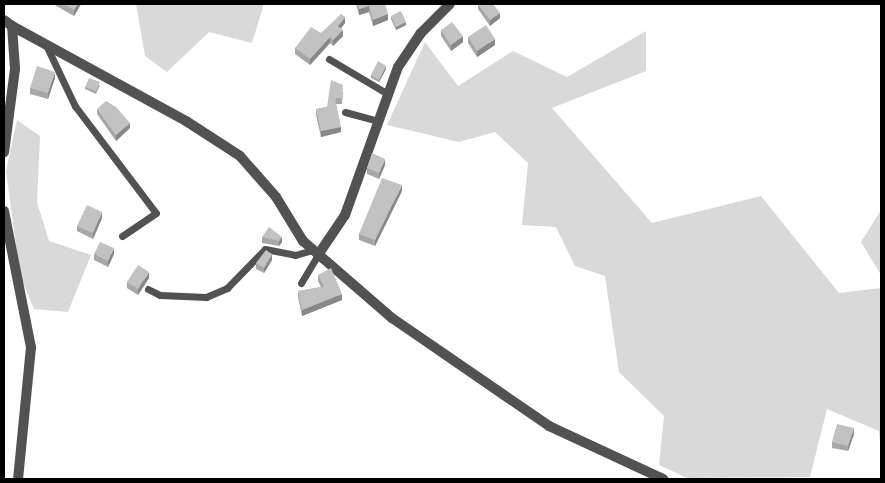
<!DOCTYPE html>
<html>
<head>
<meta charset="utf-8">
<style>
	body { margin:0 }
	#map { position:relative; width:885px; height:483px; overflow:hidden; background:#fff; font-family:"Nunito Sans",sans-serif }
	div>[style] { position:absolute }
	.green>* { inset:0; background:#d9d9d9 }
	.service>* { height:7px; margin:-3.5px; padding:0 3.5px; transform-origin:3.5px; border-radius:3.5px; background:#525252 }
	.minor>* { height:10px; margin:-5px; padding:0 5px; transform-origin:5px; border-radius:5px; background:#525252 }
	.tertiary>* { height:10px; margin:-5px; padding:0 5px; transform-origin:5px; border-radius:5px; background:#525252 }
	.wall>* { inset:0; background:#a7a7a7 }
	.shaded-wall>* { inset:0; background:#888 }
	.building>* { inset:0; background:#c2c2c2 }
	span { translate:-50% -50%; white-space:nowrap; text-align:center; line-height:1.15; -webkit-text-stroke:4px #fff; paint-order:stroke }
	.frame { position:absolute; inset:0; border:5px solid #000; pointer-events:none }
</style>
</head>
<body>
<div id="map">
	<div class="green">
		<i style="clip-path:polygon(136px 4px,264px 4px,252px 43px,209px 32px,167px 72px,145px 56px)"></i>
		<i style="clip-path:polygon(646px 31px,646px 71px,552px 108px,652px 223px,761px 196px,839px 293px,881px 288px,881px 454px,879px 431px,827px 409px,810px 477px,687px 478px,659px 465px,664px 416px,619px 372px,605px 276px,575px 266px,556px 227px,522px 225px,528px 163px,495px 132px,459px 142px,387px 125px,425px 42px,458px 86px,513px 51px,567px 77px)"></i>
		<i style="clip-path:polygon(17px 120px,40px 136px,37px 202px,49px 241px,91px 255px,68px 312px,34px 309px,20px 275px,6px 171px)"></i>
		<i style="clip-path:polygon(881px 210px,881px 275px,861px 242px)"></i>
	</div>
	<div class="service">
		<i style="left:46px;top:45px;width:68px;rotate:64.6deg"></i>
		<i style="left:75px;top:106px;width:134px;rotate:52.9deg"></i>
		<i style="left:156px;top:213px;width:41px;rotate:145.9deg"></i>
		<i style="left:329px;top:59px;width:69px;rotate:30.7deg"></i>
		<i style="left:345px;top:112px;width:35px;rotate:15deg"></i>
		<i style="left:301px;top:283px;width:33px;rotate:-59deg"></i>
		<i style="left:148px;top:289px;width:13px;rotate:27deg"></i>
		<i style="left:160px;top:295px;width:46px;rotate:2.5deg"></i>
		<i style="left:206px;top:297px;width:23px;rotate:-23deg"></i>
		<i style="left:227px;top:288px;width:54px;rotate:-45.7deg"></i>
		<i style="left:265px;top:249px;width:31px;rotate:11deg"></i>
		<i style="left:295px;top:255px;width:18px;rotate:-16deg"></i>
	</div>
	<div class="minor">
		<i style="left:12px;top:26px;width:198px;rotate:28.6deg"></i>
		<i style="left:186px;top:121px;width:64px;rotate:32.9deg"></i>
		<i style="left:240px;top:156px;width:55px;rotate:48.7deg"></i>
		<i style="left:276px;top:197px;width:52px;rotate:58.5deg"></i>
		<i style="left:303px;top:241px;width:118px;rotate:40.9deg"></i>
		<i style="left:392px;top:318px;width:191px;rotate:34.5deg"></i>
		<i style="left:549px;top:426px;width:126px;rotate:24.9deg"></i>
		<i style="left:318px;top:255px;width:48px;rotate:-56deg"></i>
		<i style="left:345px;top:215px;width:157px;rotate:-70.3deg"></i>
		<i style="left:398px;top:67px;width:40px;rotate:-56deg"></i>
		<i style="left:420px;top:34px;width:42px;rotate:-45deg"></i>
	</div>
	<div class="tertiary">
		<i style="left:4px;top:20px;width:10px;rotate:37deg"></i>
		<i style="left:12px;top:26px;width:43px;rotate:86deg"></i>
		<i style="left:15px;top:69px;width:84px;rotate:97.5deg"></i>
		<i style="left:4px;top:211px;width:139px;rotate:78.8deg"></i>
		<i style="left:31px;top:347px;width:133px;rotate:95.6deg"></i>
	</div>
	<div class="wall">
		<i style="clip-path:polygon(53px 4px,81px 4px,74px 16px)"></i>
		<i style="clip-path:polygon(356px 4px,385px 4px,388px 20px,373px 26px,369px 12px,359px 15px)"></i>
		<i style="clip-path:polygon(478px 4px,500px 18px,490px 26px,478px 9px)"></i>
		<i style="clip-path:polygon(391px 16px,406px 25px,396px 30px,391px 19px)"></i>
		<i style="clip-path:polygon(345px 23px,341px 28px,343px 36px,333px 46px,330px 43px,310px 65px,295px 54px,295px 48px,321px 33px)"></i>
		<i style="clip-path:polygon(441px 30px,463px 42px,451px 51px,441px 36px)"></i>
		<i style="clip-path:polygon(468px 37px,495px 45px,477px 57px,468px 43px)"></i>
		<i style="clip-path:polygon(386px 69px,379px 82px,371px 78px,371px 75px)"></i>
		<i style="clip-path:polygon(55px 78px,48px 99px,30px 94px,30px 88px)"></i>
		<i style="clip-path:polygon(100px 85px,96px 94px,85px 89px,85px 87px)"></i>
		<i style="clip-path:polygon(343px 91px,342px 104px,336px 104px,341px 132px,321px 137px,316px 115px,316px 109px,327px 107px)"></i>
		<i style="clip-path:polygon(97px 109px,130px 128px,116px 141px,97px 114px)"></i>
		<i style="clip-path:polygon(385px 165px,379px 179px,367px 174px,367px 168px)"></i>
		<i style="clip-path:polygon(402px 191px,375px 246px,359px 240px,359px 234px)"></i>
		<i style="clip-path:polygon(102px 218px,93px 239px,77px 231px,77px 226px)"></i>
		<i style="clip-path:polygon(262px 237px,282px 237px,282px 242px,279px 246px,262px 243px)"></i>
		<i style="clip-path:polygon(94px 254px,114px 254px,108px 267px,94px 260px)"></i>
		<i style="clip-path:polygon(272px 260px,264px 273px,256px 269px,256px 263px)"></i>
		<i style="clip-path:polygon(318px 275px,342px 300px,302px 316px,298px 297px,298px 291px,321px 287px,318px 281px)"></i>
		<i style="clip-path:polygon(149px 278px,138px 295px,127px 288px,127px 282px)"></i>
		<i style="clip-path:polygon(854px 434px,848px 451px,832px 448px,832px 442px)"></i>
	</div>
	<div class="shaded-wall">
		<i style="clip-path:polygon(78px 4px,81px 4px,74px 16px,74px 10px)"></i>
		<i style="clip-path:polygon(369px 6px,369px 12px,359px 15px,359px 9px)"></i>
		<i style="clip-path:polygon(500px 13px,500px 18px,490px 26px,490px 20px)"></i>
		<i style="clip-path:polygon(388px 14px,388px 20px,373px 26px,373px 20px)"></i>
		<i style="clip-path:polygon(345px 17px,345px 23px,338px 32px,338px 26px)"></i>
		<i style="clip-path:polygon(406px 22px,406px 25px,396px 30px,396px 27px)"></i>
		<i style="clip-path:polygon(343px 30px,343px 36px,333px 46px,333px 40px)"></i>
		<i style="clip-path:polygon(463px 36px,463px 42px,451px 51px,451px 45px)"></i>
		<i style="clip-path:polygon(330px 37px,330px 43px,310px 65px,310px 59px)"></i>
		<i style="clip-path:polygon(495px 39px,495px 45px,477px 57px,477px 51px)"></i>
		<i style="clip-path:polygon(386px 66px,386px 69px,379px 82px,379px 80px)"></i>
		<i style="clip-path:polygon(55px 72px,55px 78px,48px 99px,48px 93px)"></i>
		<i style="clip-path:polygon(130px 123px,130px 128px,116px 141px,116px 135px)"></i>
		<i style="clip-path:polygon(341px 127px,341px 132px,321px 137px,321px 131px)"></i>
		<i style="clip-path:polygon(385px 159px,385px 165px,379px 179px,379px 173px)"></i>
		<i style="clip-path:polygon(402px 185px,402px 191px,375px 246px,375px 240px)"></i>
		<i style="clip-path:polygon(102px 212px,102px 218px,93px 239px,93px 233px)"></i>
		<i style="clip-path:polygon(282px 237px,282px 242px,279px 246px,279px 241px)"></i>
		<i style="clip-path:polygon(114px 248px,114px 254px,108px 267px,108px 261px)"></i>
		<i style="clip-path:polygon(272px 254px,272px 260px,264px 273px,264px 268px)"></i>
		<i style="clip-path:polygon(149px 272px,149px 278px,138px 295px,138px 289px)"></i>
		<i style="clip-path:polygon(342px 294px,342px 300px,302px 316px,302px 310px)"></i>
		<i style="clip-path:polygon(854px 428px,854px 434px,848px 451px,848px 446px)"></i>
	</div>
	<div class="building">
		<i style="clip-path:polygon(63px 4px,78px 4px,74px 10px)"></i>
		<i style="clip-path:polygon(358px 4px,385px 4px,388px 14px,373px 20px,369px 6px,359px 9px)"></i>
		<i style="clip-path:polygon(478px 4px,493px 4px,500px 13px,490px 20px)"></i>
		<i style="clip-path:polygon(401px 11px,406px 22px,396px 27px,391px 16px)"></i>
		<i style="clip-path:polygon(341px 14px,345px 17px,338px 26px,343px 30px,333px 40px,330px 37px,310px 59px,295px 48px,311px 27px,321px 33px)"></i>
		<i style="clip-path:polygon(452px 22px,463px 36px,451px 45px,441px 30px)"></i>
		<i style="clip-path:polygon(486px 25px,495px 39px,477px 51px,468px 37px)"></i>
		<i style="clip-path:polygon(378px 61px,386px 66px,379px 80px,371px 75px)"></i>
		<i style="clip-path:polygon(37px 66px,55px 72px,48px 93px,30px 88px)"></i>
		<i style="clip-path:polygon(89px 78px,100px 82px,96px 91px,85px 87px)"></i>
		<i style="clip-path:polygon(331px 80px,343px 85px,342px 98px,335px 98px,341px 127px,321px 131px,316px 109px,327px 107px)"></i>
		<i style="clip-path:polygon(106px 101px,116px 107px,130px 123px,116px 135px,97px 109px)"></i>
		<i style="clip-path:polygon(372px 153px,385px 159px,379px 173px,367px 168px)"></i>
		<i style="clip-path:polygon(382px 178px,402px 185px,375px 240px,359px 234px)"></i>
		<i style="clip-path:polygon(87px 205px,102px 212px,93px 233px,77px 226px)"></i>
		<i style="clip-path:polygon(269px 227px,282px 237px,279px 241px,262px 237px)"></i>
		<i style="clip-path:polygon(100px 242px,114px 248px,108px 261px,94px 254px)"></i>
		<i style="clip-path:polygon(266px 250px,272px 254px,264px 268px,256px 263px)"></i>
		<i style="clip-path:polygon(138px 265px,149px 272px,138px 289px,127px 282px)"></i>
		<i style="clip-path:polygon(331px 268px,342px 294px,302px 310px,298px 291px,324px 287px,318px 275px)"></i>
		<i style="clip-path:polygon(837px 424px,854px 428px,848px 446px,832px 442px)"></i>
	</div>
	<div class="frame"></div>
</div>
</body>
</html>
